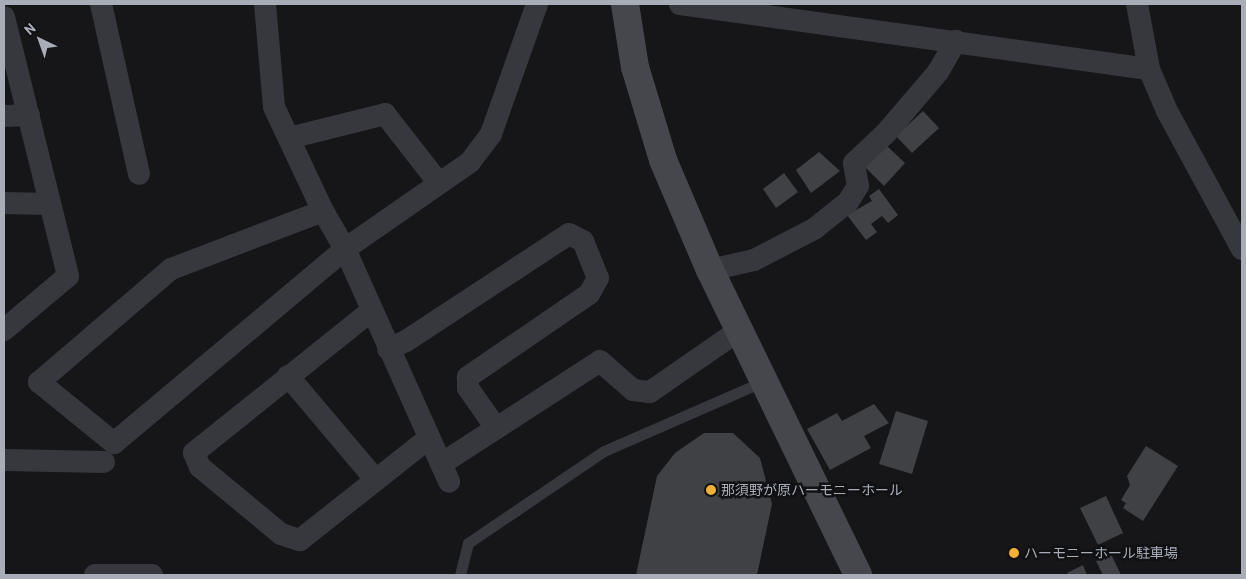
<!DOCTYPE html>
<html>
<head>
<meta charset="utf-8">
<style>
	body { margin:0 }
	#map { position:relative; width:1246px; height:579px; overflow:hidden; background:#161618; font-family:Barlow,"Noto Sans JP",sans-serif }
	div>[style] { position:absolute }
	.building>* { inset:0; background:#404145 }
	.lane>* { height:11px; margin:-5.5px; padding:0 5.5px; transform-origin:5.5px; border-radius:5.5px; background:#37383d }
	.street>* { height:22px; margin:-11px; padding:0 11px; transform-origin:11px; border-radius:11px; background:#37383d }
	.secondary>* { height:28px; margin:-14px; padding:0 14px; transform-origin:14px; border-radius:14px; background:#45474d }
	.dots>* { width:14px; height:14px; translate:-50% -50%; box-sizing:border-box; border:2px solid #111113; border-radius:50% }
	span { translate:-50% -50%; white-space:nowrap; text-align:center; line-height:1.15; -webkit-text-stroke:5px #111113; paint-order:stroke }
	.poi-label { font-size:14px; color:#a8adb8 }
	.left { translate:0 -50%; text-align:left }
	.frame { position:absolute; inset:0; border:5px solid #a8adb8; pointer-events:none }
	.north { position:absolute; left:15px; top:15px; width:50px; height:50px; -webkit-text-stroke:4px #111113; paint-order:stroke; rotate:318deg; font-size:14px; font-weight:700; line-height:20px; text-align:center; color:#a8adb8 }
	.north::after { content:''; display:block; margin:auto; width:18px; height:22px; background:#a8adb8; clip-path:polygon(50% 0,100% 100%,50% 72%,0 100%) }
</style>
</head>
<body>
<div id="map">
	<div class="building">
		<i style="clip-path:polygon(923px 111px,939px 128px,912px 153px,896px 136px)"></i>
		<i style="clip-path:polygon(886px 145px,905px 163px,884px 186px,865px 167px)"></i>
		<i style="clip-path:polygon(819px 152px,840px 171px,811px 193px,796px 170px)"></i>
		<i style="clip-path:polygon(784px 173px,798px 192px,776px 208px,763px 189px)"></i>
		<i style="clip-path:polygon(879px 189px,898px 215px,888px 223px,882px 216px,871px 224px,877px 232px,866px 240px,847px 215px,872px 201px,869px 196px)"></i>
		<i style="clip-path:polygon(874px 404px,889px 423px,864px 436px,871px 448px,830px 470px,807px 429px,837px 413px,842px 421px)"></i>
		<i style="clip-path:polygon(896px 411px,928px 421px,912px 474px,879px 464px)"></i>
		<i style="clip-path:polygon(704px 433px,733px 433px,760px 458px,772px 504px,757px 575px,636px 575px,657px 476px,675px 453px)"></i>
		<i style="clip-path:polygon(1146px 446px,1178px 466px,1143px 521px,1123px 508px,1126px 503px,1121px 500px,1130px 485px,1127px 476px)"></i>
		<i style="clip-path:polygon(1106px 496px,1123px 533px,1098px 545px,1080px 508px)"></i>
		<i style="clip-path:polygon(1111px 554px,1121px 575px,1103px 575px,1096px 561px)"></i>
		<i style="clip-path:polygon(1083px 565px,1087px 575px,1069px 575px,1067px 573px)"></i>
	</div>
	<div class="lane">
		<i style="left:460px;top:575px;width:33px;rotate:-76deg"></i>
		<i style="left:468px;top:543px;width:164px;rotate:-34.1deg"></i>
		<i style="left:604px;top:451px;width:175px;rotate:-23.6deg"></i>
	</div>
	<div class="street">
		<i style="left:101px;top:4px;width:174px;rotate:77.4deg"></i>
		<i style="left:265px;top:4px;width:103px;rotate:85deg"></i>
		<i style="left:274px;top:107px;width:115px;rotate:64.8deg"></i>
		<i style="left:323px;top:211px;width:163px;rotate:159.1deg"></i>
		<i style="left:171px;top:269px;width:174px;rotate:139.4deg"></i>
		<i style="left:39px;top:382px;width:97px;rotate:39.1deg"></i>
		<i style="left:114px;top:443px;width:302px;rotate:-40deg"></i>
		<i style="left:345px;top:249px;width:152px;rotate:-34.8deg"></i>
		<i style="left:470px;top:162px;width:35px;rotate:-53deg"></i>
		<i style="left:491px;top:134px;width:138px;rotate:-70.5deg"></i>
		<i style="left:680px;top:4px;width:473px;rotate:7.9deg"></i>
		<i style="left:1137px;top:4px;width:66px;rotate:79.5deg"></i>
		<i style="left:1149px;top:69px;width:46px;rotate:66.8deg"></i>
		<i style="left:1167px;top:111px;width:157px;rotate:61.5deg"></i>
		<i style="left:4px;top:17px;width:267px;rotate:76.1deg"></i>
		<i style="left:68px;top:276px;width:84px;rotate:139.8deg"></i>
		<i style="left:4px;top:116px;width:25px;rotate:-2deg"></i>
		<i style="left:289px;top:138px;width:99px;rotate:-14deg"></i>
		<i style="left:385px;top:114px;width:86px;rotate:52.1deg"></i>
		<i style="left:4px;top:203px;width:45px;rotate:1.3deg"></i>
		<i style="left:323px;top:211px;width:44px;rotate:59.9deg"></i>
		<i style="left:345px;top:249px;width:255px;rotate:65.9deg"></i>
		<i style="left:710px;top:270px;width:45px;rotate:-12.8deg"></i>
		<i style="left:754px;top:260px;width:68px;rotate:-27.3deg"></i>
		<i style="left:814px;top:229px;width:43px;rotate:-38.5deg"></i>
		<i style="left:848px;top:202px;width:19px;rotate:-58deg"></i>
		<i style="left:858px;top:186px;width:23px;rotate:-100deg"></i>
		<i style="left:854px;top:163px;width:44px;rotate:-43.2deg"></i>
		<i style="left:886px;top:133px;width:80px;rotate:-49.6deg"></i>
		<i style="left:938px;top:72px;width:36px;rotate:-60deg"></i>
		<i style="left:371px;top:311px;width:227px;rotate:141.3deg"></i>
		<i style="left:194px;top:453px;width:15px;rotate:67deg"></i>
		<i style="left:200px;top:467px;width:105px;rotate:39.6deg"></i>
		<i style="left:281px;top:534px;width:20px;rotate:18deg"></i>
		<i style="left:300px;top:540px;width:163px;rotate:-38.3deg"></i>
		<i style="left:388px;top:349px;width:20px;rotate:-24deg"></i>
		<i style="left:406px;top:341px;width:195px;rotate:-33.3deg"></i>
		<i style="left:569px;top:234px;width:16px;rotate:27deg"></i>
		<i style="left:583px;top:241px;width:40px;rotate:68deg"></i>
		<i style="left:598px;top:278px;width:18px;rotate:119deg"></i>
		<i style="left:589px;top:294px;width:147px;rotate:145.6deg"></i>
		<i style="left:468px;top:377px;width:11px;rotate:90deg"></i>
		<i style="left:468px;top:388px;width:49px;rotate:55deg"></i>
		<i style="left:288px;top:376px;width:136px;rotate:49.8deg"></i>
		<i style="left:4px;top:460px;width:100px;rotate:1.1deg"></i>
		<i style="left:441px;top:464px;width:189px;rotate:-32.9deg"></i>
		<i style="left:600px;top:361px;width:44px;rotate:41.3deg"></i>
		<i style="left:633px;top:390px;width:17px;rotate:7deg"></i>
		<i style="left:650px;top:392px;width:111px;rotate:-34.7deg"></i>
		<i style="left:95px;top:575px;width:57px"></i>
	</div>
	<div class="secondary">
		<i style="left:625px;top:4px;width:64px;rotate:81deg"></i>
		<i style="left:635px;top:67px;width:97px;rotate:73.2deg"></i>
		<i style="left:663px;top:160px;width:120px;rotate:66.9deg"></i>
		<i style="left:710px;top:270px;width:339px;rotate:64.1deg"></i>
	</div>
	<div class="dots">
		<i style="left:711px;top:490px;background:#f2b134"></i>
		<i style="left:1014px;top:553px;background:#f2b134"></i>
	</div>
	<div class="poi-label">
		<span class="left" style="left:721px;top:490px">那須野が原ハーモニーホール</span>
		<span class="left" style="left:1024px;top:553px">ハーモニーホール駐車場</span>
	</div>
	<div class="frame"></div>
	<div class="north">N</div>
</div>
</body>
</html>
